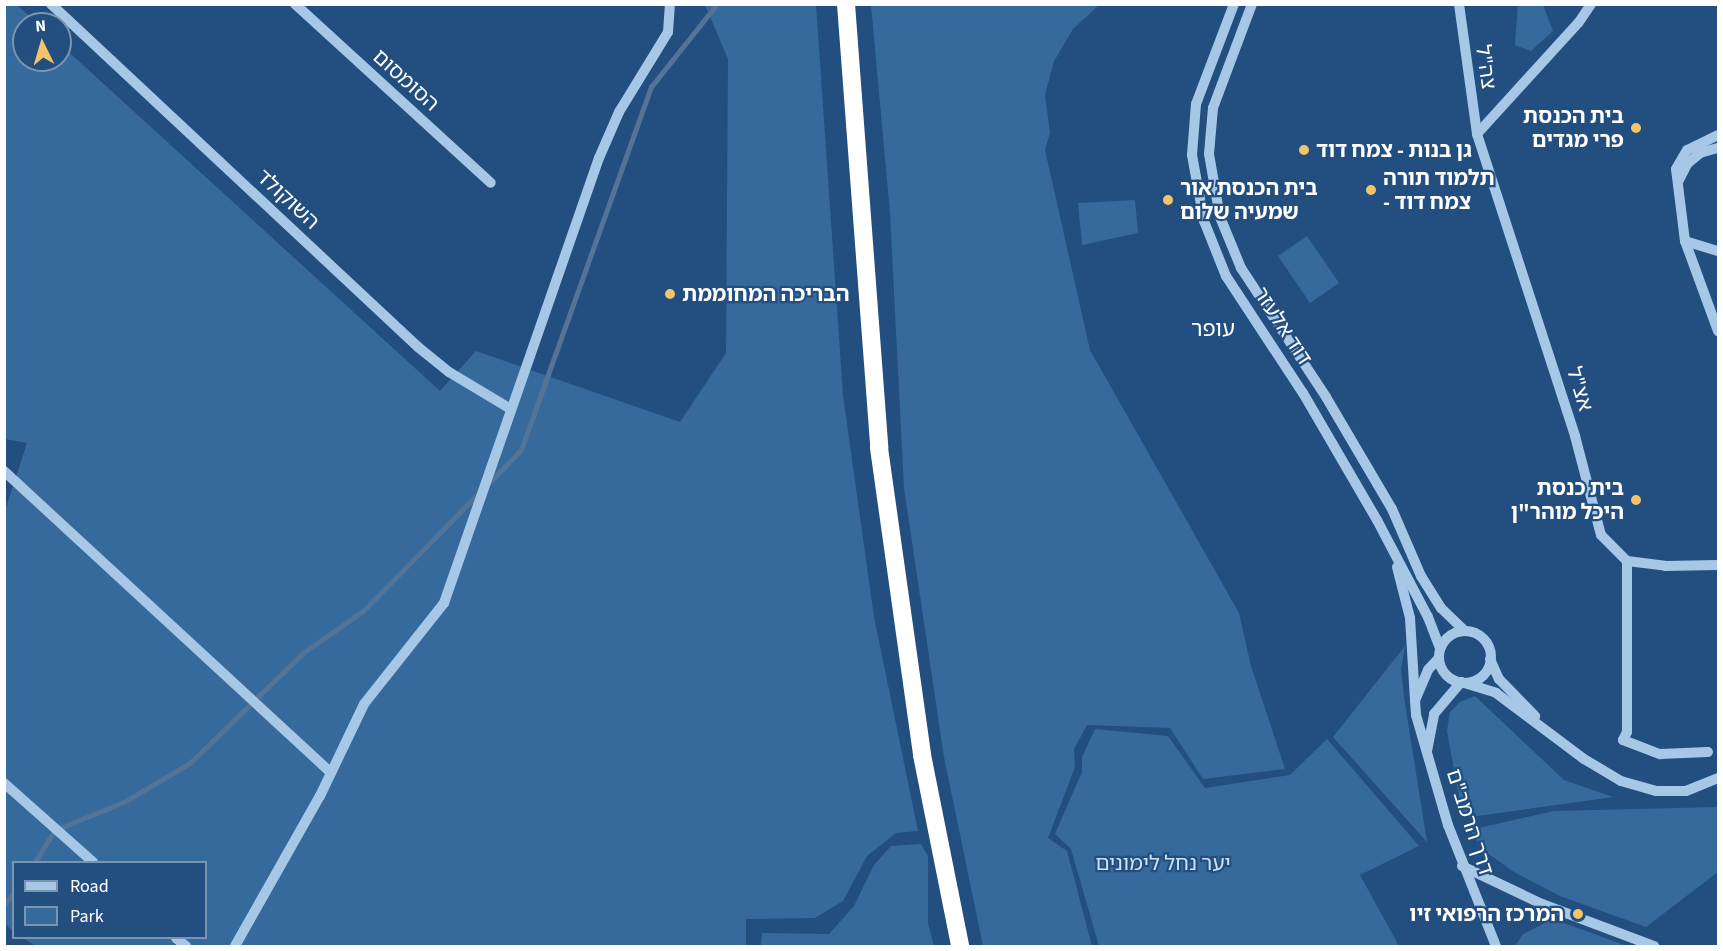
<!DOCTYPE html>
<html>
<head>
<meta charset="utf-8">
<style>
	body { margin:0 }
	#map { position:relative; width:1723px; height:951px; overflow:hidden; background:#224f7f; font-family:"Source Sans 3","Noto Sans Hebrew",sans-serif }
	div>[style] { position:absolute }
	.green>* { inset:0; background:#366a9d }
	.stream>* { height:4.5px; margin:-2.25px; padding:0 2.25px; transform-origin:2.25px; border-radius:2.25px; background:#547497 }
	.minor>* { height:10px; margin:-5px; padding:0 5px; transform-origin:5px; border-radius:5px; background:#a7c7e7 }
	.minor>.ring { margin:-5px; padding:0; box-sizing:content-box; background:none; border:10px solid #a7c7e7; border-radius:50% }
	.highway>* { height:18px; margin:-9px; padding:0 9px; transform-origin:9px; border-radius:9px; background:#fff }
	.dots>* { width:16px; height:16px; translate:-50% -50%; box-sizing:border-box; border:3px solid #224f7f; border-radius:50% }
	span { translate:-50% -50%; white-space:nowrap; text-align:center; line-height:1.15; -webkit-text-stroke:4.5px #224f7f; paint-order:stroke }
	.street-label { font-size:21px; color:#fff }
	.poi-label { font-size:21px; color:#fff; font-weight:700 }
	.right { translate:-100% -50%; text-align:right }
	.left { translate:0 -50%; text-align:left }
	.park-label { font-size:21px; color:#cbe0f5 }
	.neighbourhood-label { font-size:22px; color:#fff }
	.frame { position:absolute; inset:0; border:6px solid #fff; pointer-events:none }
	.legend { position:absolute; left:12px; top:861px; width:195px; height:78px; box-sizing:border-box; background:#224f7f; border:2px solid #7a95b2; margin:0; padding:8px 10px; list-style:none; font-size:18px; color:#fff }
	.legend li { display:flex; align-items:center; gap:12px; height:30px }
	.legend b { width:30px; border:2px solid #7a95b2 }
	.north { position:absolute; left:12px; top:12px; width:60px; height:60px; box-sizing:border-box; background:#224f7f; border:2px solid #7a95b2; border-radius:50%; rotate:355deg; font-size:16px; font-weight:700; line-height:24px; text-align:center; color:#fff }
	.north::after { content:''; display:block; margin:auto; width:21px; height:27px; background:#f3c469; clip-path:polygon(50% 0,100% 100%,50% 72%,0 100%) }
</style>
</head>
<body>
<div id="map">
	<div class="green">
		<i style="clip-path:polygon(5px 5px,17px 5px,38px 24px,24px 24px,24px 60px,60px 60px,60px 44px,440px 391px,476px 351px,680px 422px,726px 353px,728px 59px,705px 5px,816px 5px,843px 395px,874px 617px,918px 831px,896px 833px,867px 856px,843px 901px,815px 918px,746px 919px,746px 946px,36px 946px,23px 938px,206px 938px,206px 862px,14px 862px,13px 931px,5px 924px,4px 514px,27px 443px,5px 439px)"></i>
		<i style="clip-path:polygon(871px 5px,1099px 5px,1073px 29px,1054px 61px,1045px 95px,1050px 133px,1045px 150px,1090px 350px,1239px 613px,1251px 666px,1285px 769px,1203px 779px,1170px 728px,1087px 725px,1074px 749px,1075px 767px,1048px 838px,1067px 851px,1092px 946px,983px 946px,944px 757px,904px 488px,890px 213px)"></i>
		<i style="clip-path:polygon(1518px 5px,1543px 5px,1553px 31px,1531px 51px,1515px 45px)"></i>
		<i style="clip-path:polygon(1135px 200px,1138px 233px,1082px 245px,1078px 203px)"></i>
		<i style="clip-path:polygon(1307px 236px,1339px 283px,1310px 303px,1278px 256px)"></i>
		<i style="clip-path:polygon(1405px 646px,1401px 669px,1404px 697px,1427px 842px,1333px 737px)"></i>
		<i style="clip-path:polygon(1475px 696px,1564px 780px,1613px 797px,1463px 818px,1447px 731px,1450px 712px,1460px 702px)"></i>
		<i style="clip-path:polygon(1095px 729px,1168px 736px,1205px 788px,1290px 775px,1327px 739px,1419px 846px,1360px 875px,1399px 946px,1099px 946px,1071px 849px,1055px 834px,1082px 772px,1082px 757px)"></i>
		<i style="clip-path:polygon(1718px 807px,1718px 872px,1646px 927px,1560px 896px,1514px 872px,1483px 850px,1470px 830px,1554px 811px)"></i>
		<i style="clip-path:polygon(921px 844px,928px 856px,928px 923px,934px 946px,761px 946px,762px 933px,829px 934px,854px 906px,874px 865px,891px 846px)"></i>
		<i style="clip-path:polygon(1547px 922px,1564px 923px,1627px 946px,1515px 946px,1523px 934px)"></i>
	</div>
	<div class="stream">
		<i style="left:489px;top:483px;width:46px;rotate:-45.9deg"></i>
		<i style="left:521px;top:450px;width:386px;rotate:-70.3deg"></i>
		<i style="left:651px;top:87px;width:106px;rotate:-51.5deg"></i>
		<i style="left:35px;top:862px;width:38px;rotate:-58deg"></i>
		<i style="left:55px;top:830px;width:74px;rotate:-22.1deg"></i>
		<i style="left:124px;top:802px;width:77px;rotate:-30.6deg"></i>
		<i style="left:190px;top:763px;width:158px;rotate:-44.2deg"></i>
		<i style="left:303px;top:653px;width:73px;rotate:-35deg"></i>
		<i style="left:363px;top:611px;width:165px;rotate:-45.5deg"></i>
		<i style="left:4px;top:905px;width:16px;rotate:-52deg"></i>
	</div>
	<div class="minor">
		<i style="left:51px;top:4px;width:502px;rotate:43.06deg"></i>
		<i style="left:418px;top:347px;width:40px;rotate:39deg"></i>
		<i style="left:449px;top:372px;width:70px;rotate:31deg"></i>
		<i style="left:295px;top:4px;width:265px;rotate:42.4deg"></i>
		<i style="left:1234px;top:4px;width:107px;rotate:110.8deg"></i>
		<i style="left:1196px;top:104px;width:51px;rotate:94.5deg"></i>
		<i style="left:1192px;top:155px;width:67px;rotate:79.7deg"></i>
		<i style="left:1204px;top:221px;width:59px;rotate:68.2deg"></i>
		<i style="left:1226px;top:276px;width:140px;rotate:56.7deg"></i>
		<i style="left:1303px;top:393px;width:147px;rotate:59.8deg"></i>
		<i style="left:1377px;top:520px;width:110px;rotate:62.3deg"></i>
		<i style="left:1428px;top:617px;width:34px;rotate:69deg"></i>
		<i style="left:1252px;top:4px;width:111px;rotate:110.6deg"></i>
		<i style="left:1213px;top:108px;width:46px;rotate:95deg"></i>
		<i style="left:1209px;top:154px;width:64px;rotate:80.1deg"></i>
		<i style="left:1220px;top:217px;width:55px;rotate:67.6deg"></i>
		<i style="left:1241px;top:268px;width:154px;rotate:56.6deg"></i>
		<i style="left:1326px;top:397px;width:130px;rotate:59.5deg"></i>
		<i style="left:1392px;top:509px;width:73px;rotate:66.6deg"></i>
		<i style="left:1421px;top:576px;width:38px;rotate:58deg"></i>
		<i style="left:1441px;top:608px;width:33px;rotate:44deg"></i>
		<i style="left:1459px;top:4px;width:131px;rotate:82.1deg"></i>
		<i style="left:1477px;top:134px;width:318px;rotate:72deg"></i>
		<i style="left:1575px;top:436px;width:102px;rotate:75.3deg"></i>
		<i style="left:1601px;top:535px;width:37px;rotate:45deg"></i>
		<i style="left:1627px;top:561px;width:38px;rotate:7deg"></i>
		<i style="left:1665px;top:566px;width:53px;rotate:-1.1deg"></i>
		<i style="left:1477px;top:134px;width:151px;rotate:-47.7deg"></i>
		<i style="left:1579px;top:22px;width:22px;rotate:-56deg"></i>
		<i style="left:1718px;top:135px;width:34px;rotate:154deg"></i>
		<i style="left:1687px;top:150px;width:22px;rotate:120deg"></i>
		<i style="left:1676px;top:169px;width:73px;rotate:82.9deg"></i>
		<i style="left:1685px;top:241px;width:96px;rotate:69.9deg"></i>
		<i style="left:1679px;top:180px;width:18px;rotate:-63deg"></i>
		<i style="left:1687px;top:164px;width:17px;rotate:-40deg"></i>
		<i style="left:1700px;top:153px;width:19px;rotate:-16deg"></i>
		<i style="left:1685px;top:241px;width:34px;rotate:17deg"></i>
		<i style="left:4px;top:471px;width:445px;rotate:42.7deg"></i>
		<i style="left:1627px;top:561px;width:171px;rotate:90deg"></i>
		<i style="left:1627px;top:732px;width:9px;rotate:117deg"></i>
		<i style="left:1623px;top:740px;width:40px;rotate:21deg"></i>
		<i style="left:1660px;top:754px;width:48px;rotate:-2.4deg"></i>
		<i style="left:1397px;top:567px;width:53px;rotate:75.7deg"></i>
		<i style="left:1410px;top:618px;width:82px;rotate:86.5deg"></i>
		<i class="ring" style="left:1439px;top:631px;width:42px;height:42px"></i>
		<i style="left:1439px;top:658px;width:16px;rotate:133deg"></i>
		<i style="left:1428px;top:670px;width:33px;rotate:113deg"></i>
		<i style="left:1415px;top:700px;width:15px;rotate:86deg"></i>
		<i style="left:1416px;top:715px;width:115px;rotate:73.8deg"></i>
		<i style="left:1448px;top:825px;width:130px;rotate:68.4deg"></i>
		<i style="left:1490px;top:659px;width:22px;rotate:66deg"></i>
		<i style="left:1499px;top:679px;width:52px;rotate:45.8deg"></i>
		<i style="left:1461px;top:682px;width:37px;rotate:17deg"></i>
		<i style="left:1496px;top:693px;width:110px;rotate:36.9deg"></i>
		<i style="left:1584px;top:759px;width:43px;rotate:30.7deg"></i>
		<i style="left:1621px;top:781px;width:36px;rotate:16deg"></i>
		<i style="left:1656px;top:791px;width:30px"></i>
		<i style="left:1686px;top:791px;width:35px;rotate:-22deg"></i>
		<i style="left:1427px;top:751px;width:38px;rotate:-79deg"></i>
		<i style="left:1434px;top:714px;width:42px;rotate:-49.8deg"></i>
		<i style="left:4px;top:783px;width:119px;rotate:41.6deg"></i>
		<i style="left:1462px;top:866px;width:89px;rotate:25.4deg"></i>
		<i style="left:1542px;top:904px;width:120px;rotate:20.6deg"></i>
		<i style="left:176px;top:938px;width:13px;rotate:39deg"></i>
		<i style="left:235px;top:946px;width:172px;rotate:-60.5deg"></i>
		<i style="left:320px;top:796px;width:102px;rotate:-64.4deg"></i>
		<i style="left:364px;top:704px;width:129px;rotate:-51.6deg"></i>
		<i style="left:444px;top:603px;width:471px;rotate:-70.8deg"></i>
		<i style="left:599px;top:158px;width:50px;rotate:-66.5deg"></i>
		<i style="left:619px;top:112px;width:94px;rotate:-58.5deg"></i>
		<i style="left:668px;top:32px;width:28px;rotate:-86deg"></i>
	</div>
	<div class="highway">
		<i style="left:846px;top:4px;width:445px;rotate:85.7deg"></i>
		<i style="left:879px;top:448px;width:310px;rotate:82deg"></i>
		<i style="left:922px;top:755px;width:195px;rotate:78.7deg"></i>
	</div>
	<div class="dots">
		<i style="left:1636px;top:128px;background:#f3c469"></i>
		<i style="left:1304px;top:150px;background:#f3c469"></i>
		<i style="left:1371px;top:190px;background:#f3c469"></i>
		<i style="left:1168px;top:200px;background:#f3c469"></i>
		<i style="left:670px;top:294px;background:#f3c469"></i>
		<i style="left:1636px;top:500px;background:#f3c469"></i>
		<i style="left:1578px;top:914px;background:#f3c469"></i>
	</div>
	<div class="street-label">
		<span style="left:1486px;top:67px;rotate:82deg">צה"ל</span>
		<span style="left:406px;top:80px;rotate:42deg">הסומסום</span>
		<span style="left:288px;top:199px;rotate:43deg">השוקולד</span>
		<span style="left:1283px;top:326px;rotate:57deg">דוד אלעזר</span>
		<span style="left:1580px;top:389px;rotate:73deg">אצ"ל</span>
		<span style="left:1470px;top:822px;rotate:72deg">דרך הרמב"ם</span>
	</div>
	<div class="poi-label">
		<span class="right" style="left:1624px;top:128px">בית הכנסת<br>פרי מגדים</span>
		<span class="left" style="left:1316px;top:150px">גן בנות - צמח דוד</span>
		<span class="left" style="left:1383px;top:190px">תלמוד תורה<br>- צמח דוד</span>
		<span class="left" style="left:1180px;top:200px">בית הכנסת אור<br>שמעיה שלום</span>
		<span class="left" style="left:682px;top:294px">הבריכה המחוממת</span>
		<span class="right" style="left:1624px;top:500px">בית כנסת<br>היכל מוהר"ן</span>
		<span class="right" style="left:1564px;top:914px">המרכז הרפואי זיו</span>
	</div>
	<div class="park-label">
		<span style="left:1163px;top:863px">יער נחל לימונים</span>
	</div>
	<div class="neighbourhood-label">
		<span style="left:1213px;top:330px">עופר</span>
	</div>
	<div class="frame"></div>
	<ul class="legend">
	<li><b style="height:8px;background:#a7c7e7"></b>Road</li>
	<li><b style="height:16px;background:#366a9d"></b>Park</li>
	</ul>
	<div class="north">N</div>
</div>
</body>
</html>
